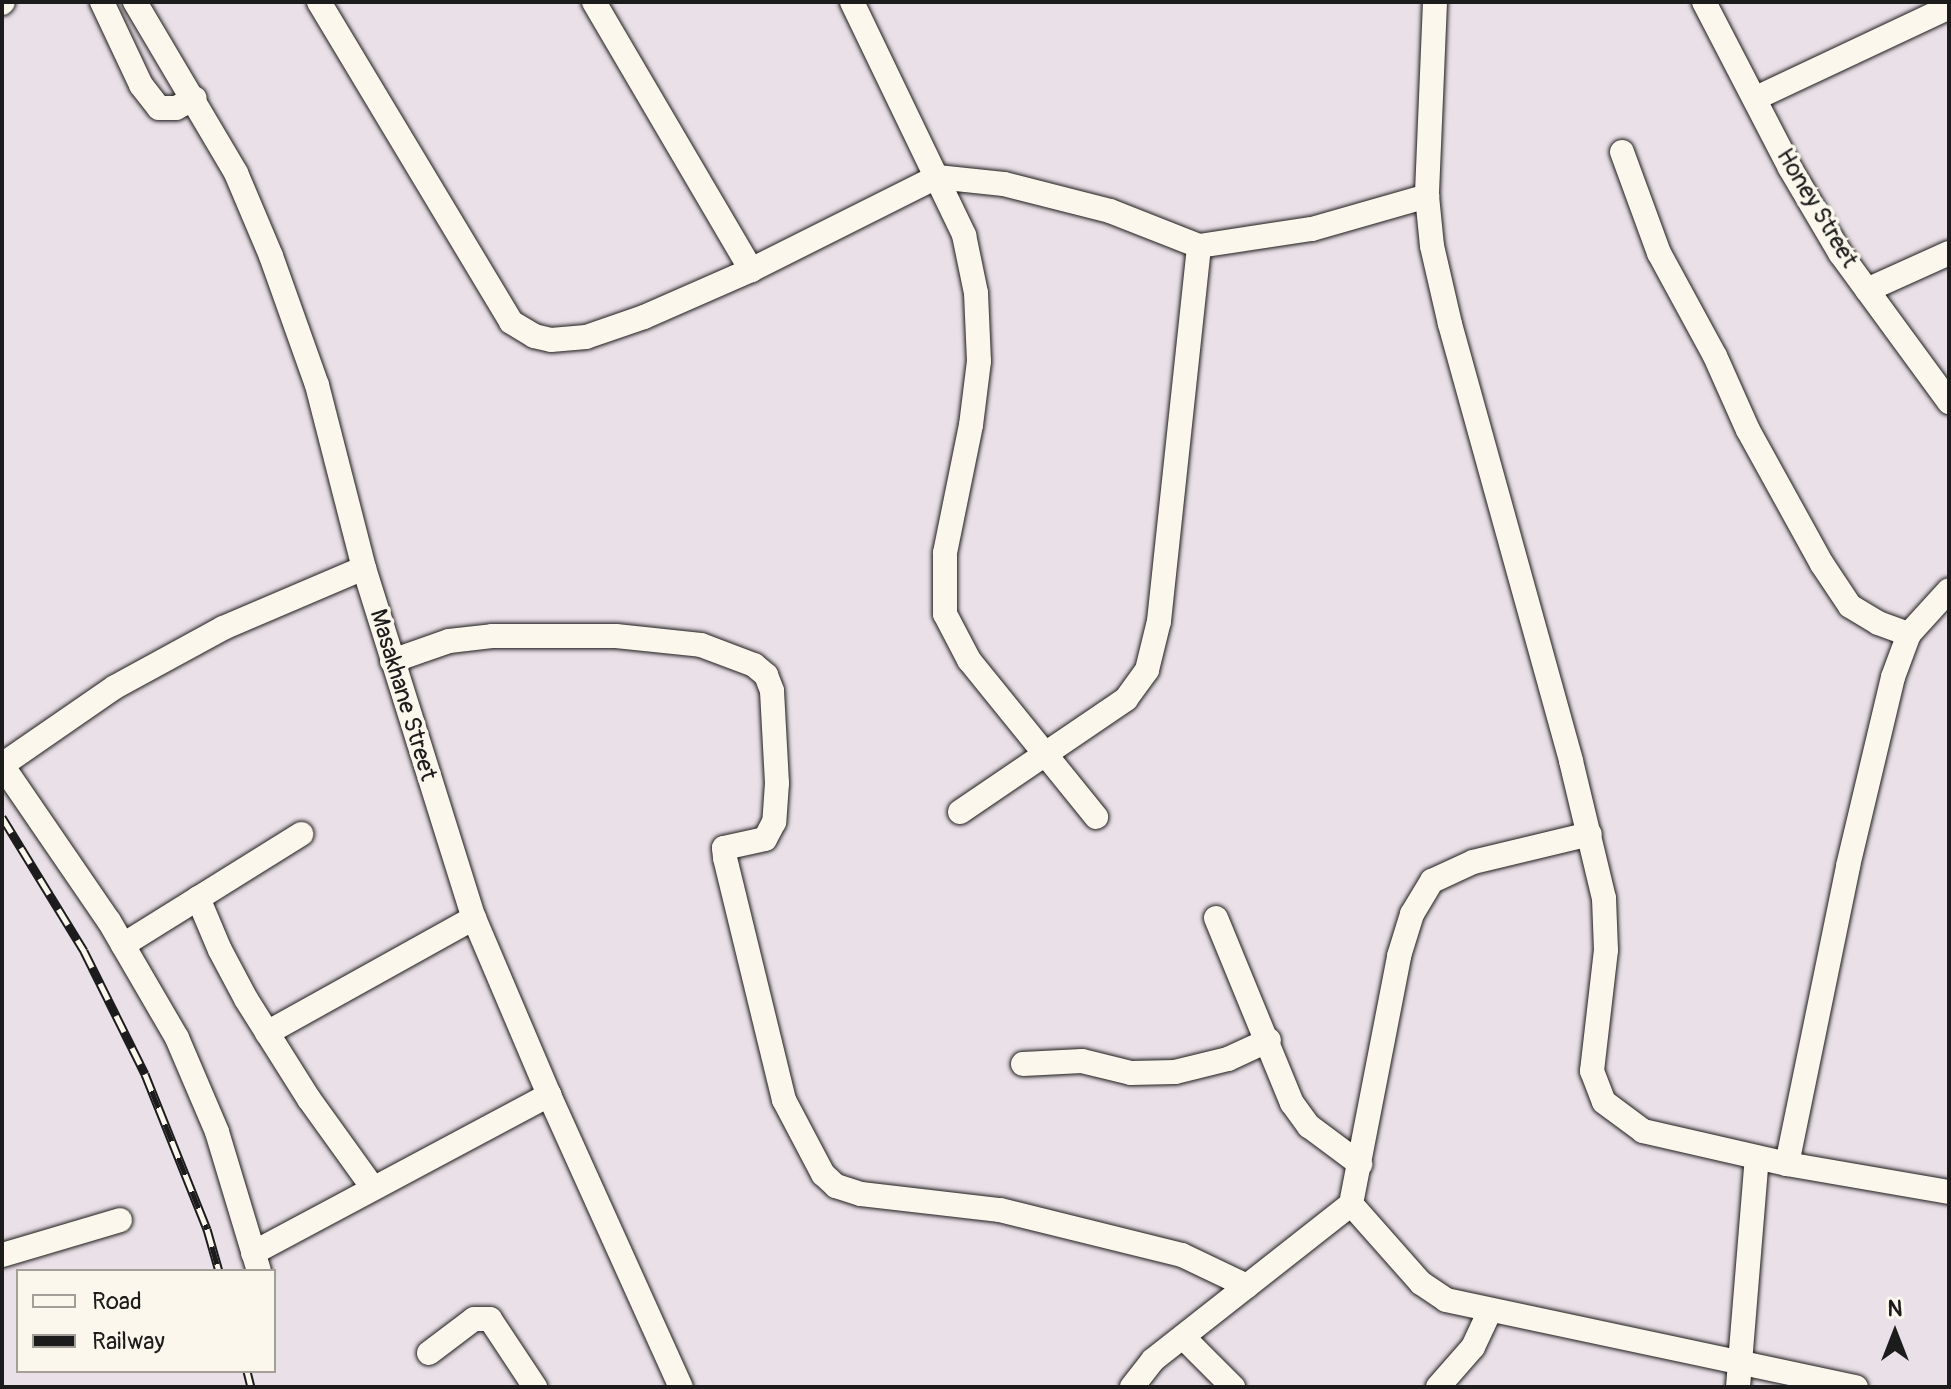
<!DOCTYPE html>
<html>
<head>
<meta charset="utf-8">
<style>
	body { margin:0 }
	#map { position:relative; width:1951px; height:1389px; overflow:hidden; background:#eae0e7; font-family:Pangolin,sans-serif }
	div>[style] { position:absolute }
	.roads { filter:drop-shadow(0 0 2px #1c1c1c) drop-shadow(0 0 2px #1c1c1c) }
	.minor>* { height:24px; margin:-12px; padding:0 12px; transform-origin:12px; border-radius:12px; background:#fbf7ec }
	.rail>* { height:9px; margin-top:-4.5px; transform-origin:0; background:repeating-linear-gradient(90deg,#fbf7ec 0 18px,#1c1c1c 0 36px); box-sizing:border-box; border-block:2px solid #1c1c1c }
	span { translate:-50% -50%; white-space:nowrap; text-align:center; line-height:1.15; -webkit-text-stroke:7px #fbf7ec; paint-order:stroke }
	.street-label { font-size:24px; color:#1c1c1c }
	.frame { position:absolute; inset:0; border:4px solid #1c1c1c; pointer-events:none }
	.legend { position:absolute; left:16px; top:1269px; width:260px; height:104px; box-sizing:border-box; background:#fbf7ec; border:2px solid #a29f99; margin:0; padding:10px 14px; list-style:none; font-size:24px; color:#1c1c1c }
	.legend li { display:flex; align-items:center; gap:16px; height:40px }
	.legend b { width:40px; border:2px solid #a29f99 }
	.north { position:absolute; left:1855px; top:1293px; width:80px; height:80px; -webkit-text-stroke:6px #fbf7ec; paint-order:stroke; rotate:0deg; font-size:22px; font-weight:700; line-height:32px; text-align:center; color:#1c1c1c }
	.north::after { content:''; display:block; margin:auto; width:28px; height:36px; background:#1c1c1c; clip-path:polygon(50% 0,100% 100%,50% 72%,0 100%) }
</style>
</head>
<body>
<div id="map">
	<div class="roads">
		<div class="minor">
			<i style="left:102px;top:2px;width:92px;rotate:64.8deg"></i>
			<i style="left:141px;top:85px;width:29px;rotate:52deg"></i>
			<i style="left:159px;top:108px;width:17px"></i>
			<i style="left:176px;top:108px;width:21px;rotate:-28deg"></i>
			<i style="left:135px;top:2px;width:199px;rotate:59.4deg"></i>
			<i style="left:236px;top:173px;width:90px;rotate:67.1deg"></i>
			<i style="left:271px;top:256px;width:137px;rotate:70.4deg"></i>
			<i style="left:317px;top:385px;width:189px;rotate:75.6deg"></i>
			<i style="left:364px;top:568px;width:367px;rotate:72.6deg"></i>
			<i style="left:474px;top:918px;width:192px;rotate:67deg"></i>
			<i style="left:549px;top:1095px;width:320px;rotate:65.7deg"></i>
			<i style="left:319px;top:2px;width:373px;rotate:59deg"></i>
			<i style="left:511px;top:322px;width:27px;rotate:31deg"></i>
			<i style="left:534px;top:336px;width:17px;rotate:13deg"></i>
			<i style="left:551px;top:340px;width:35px;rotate:-5deg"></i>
			<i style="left:586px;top:337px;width:61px;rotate:-19deg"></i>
			<i style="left:644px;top:317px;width:117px;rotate:-23.7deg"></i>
			<i style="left:751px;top:270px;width:208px;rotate:-26.6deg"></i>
			<i style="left:937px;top:177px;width:67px;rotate:6deg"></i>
			<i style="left:1004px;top:184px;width:109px;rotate:14.3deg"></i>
			<i style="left:1110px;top:211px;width:96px;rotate:21.5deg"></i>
			<i style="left:1199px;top:246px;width:114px;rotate:-8.6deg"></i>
			<i style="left:1312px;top:229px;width:120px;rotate:-16deg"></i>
			<i style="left:594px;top:2px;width:311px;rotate:59.6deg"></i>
			<i style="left:852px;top:2px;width:259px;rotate:64.3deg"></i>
			<i style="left:964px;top:235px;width:59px;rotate:78.3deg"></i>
			<i style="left:976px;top:293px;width:68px;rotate:87.5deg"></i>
			<i style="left:979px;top:361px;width:64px;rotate:97.1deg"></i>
			<i style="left:971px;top:425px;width:131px;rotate:101.5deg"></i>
			<i style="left:945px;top:553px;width:61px;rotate:90deg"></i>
			<i style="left:945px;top:614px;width:52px;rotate:62.4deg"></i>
			<i style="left:969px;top:660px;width:202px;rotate:51deg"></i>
			<i style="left:1435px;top:2px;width:194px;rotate:92.4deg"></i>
			<i style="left:1427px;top:196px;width:50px;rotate:84.3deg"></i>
			<i style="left:1432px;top:246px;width:80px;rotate:77deg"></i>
			<i style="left:1450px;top:324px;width:453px;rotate:74.5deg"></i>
			<i style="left:1571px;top:761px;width:141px;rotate:76.5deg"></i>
			<i style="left:1604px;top:898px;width:52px;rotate:87.8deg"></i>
			<i style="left:1606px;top:950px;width:122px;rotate:96.6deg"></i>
			<i style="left:1592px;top:1071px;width:33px;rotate:69deg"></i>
			<i style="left:1604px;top:1102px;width:49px;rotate:36.6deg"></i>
			<i style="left:1643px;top:1131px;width:148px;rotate:12.9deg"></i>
			<i style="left:1787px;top:1164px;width:164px;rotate:9.8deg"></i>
			<i style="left:1704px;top:2px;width:187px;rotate:62.6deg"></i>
			<i style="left:1790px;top:168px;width:99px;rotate:59.5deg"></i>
			<i style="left:1840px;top:253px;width:185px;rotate:53.8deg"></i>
			<i style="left:2px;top:3px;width:1px;rotate:-45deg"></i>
			<i style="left:1756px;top:98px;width:213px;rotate:-25.2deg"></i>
			<i style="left:1622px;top:152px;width:108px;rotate:69.9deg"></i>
			<i style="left:1659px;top:253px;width:117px;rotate:61.5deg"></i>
			<i style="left:1715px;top:356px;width:81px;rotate:66deg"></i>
			<i style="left:1748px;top:430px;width:153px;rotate:61.1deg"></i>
			<i style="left:1822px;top:564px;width:50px;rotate:56.3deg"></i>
			<i style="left:1850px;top:606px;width:33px;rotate:31deg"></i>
			<i style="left:1878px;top:623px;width:33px;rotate:20deg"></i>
			<i style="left:1867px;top:290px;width:90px;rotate:-24.3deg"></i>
			<i style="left:392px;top:661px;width:60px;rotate:-19.3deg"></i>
			<i style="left:449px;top:641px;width:43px;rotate:-6.6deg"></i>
			<i style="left:492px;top:636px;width:124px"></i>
			<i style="left:616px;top:636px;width:85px;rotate:6deg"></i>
			<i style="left:701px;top:645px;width:57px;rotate:20.7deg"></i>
			<i style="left:754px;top:665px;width:16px;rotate:40deg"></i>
			<i style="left:766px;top:675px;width:17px;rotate:69deg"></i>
			<i style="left:772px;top:691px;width:92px;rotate:86.9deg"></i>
			<i style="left:777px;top:783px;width:39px;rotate:94deg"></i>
			<i style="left:774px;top:822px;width:19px;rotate:118deg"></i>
			<i style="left:765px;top:839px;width:42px;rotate:167.6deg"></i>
			<i style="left:724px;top:848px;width:10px;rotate:84deg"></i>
			<i style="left:725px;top:858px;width:249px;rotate:76.3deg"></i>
			<i style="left:784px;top:1100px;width:84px;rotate:62.2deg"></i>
			<i style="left:823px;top:1174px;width:18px;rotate:43deg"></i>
			<i style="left:836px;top:1186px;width:26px;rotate:18deg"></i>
			<i style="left:861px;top:1194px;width:140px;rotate:6.6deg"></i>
			<i style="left:1000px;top:1210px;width:187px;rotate:13.9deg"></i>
			<i style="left:1182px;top:1255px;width:72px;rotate:25.5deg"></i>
			<i style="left:2px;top:765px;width:189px;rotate:55.6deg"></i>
			<i style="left:109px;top:921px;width:135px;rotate:59.8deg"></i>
			<i style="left:177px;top:1038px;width:102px;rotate:66.9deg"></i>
			<i style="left:217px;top:1132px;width:145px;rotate:73.2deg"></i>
			<i style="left:2px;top:765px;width:137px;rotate:-34.6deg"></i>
			<i style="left:115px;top:687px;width:123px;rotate:-28.6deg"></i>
			<i style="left:223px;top:628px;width:153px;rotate:-23.1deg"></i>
			<i style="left:960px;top:812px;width:201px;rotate:-34.2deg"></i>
			<i style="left:1126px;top:699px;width:36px;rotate:-54deg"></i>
			<i style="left:1147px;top:670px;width:50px;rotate:-76.2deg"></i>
			<i style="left:1159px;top:621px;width:377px;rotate:-83.9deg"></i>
			<i style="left:198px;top:898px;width:56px;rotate:67.1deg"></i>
			<i style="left:220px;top:950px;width:55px;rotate:62deg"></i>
			<i style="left:246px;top:999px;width:118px;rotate:57.8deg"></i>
			<i style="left:309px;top:1099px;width:110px;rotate:54.3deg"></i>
			<i style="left:1216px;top:918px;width:200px;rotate:67.7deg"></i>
			<i style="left:1292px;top:1103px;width:29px;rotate:54deg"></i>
			<i style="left:1309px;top:1126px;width:64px;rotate:36.7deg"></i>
			<i style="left:123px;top:945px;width:210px;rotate:-31.9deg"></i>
			<i style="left:267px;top:1033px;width:237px;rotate:-29.1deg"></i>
			<i style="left:1023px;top:1064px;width:59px;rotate:-2.9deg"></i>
			<i style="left:1082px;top:1061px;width:50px;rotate:13.8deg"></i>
			<i style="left:1131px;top:1073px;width:44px;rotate:-1.3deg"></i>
			<i style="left:1175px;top:1072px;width:55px;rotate:-13.8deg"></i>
			<i style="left:1228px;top:1059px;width:45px;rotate:-24.9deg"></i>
			<i style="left:1787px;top:1164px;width:304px;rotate:-78.4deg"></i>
			<i style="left:1848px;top:866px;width:194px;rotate:-76.6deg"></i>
			<i style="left:1893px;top:677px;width:46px;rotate:-69.6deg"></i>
			<i style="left:1909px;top:634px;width:59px;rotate:-47.7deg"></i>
			<i style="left:1351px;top:1204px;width:106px;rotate:48.5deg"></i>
			<i style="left:1421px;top:1283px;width:30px;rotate:34deg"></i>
			<i style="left:1446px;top:1300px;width:419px;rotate:12deg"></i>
			<i style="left:1351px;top:1204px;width:253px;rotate:-79deg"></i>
			<i style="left:1399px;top:956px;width:44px;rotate:-72.8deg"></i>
			<i style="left:1412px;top:914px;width:39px;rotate:-59deg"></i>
			<i style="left:1432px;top:881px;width:45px;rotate:-24.9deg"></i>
			<i style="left:1473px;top:862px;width:120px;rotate:-13.5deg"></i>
			<i style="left:253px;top:1253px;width:336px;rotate:-28.1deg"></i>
			<i style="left:2px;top:1255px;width:123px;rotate:-16.5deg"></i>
			<i style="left:1183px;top:1337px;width:71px;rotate:45deg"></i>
			<i style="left:429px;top:1353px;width:56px;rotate:-37.1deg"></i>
			<i style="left:474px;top:1319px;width:16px"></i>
			<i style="left:490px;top:1319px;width:82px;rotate:56.5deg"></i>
			<i style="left:1132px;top:1387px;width:34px;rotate:-52deg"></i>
			<i style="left:1153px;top:1360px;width:252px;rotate:-38.2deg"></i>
			<i style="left:1438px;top:1387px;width:53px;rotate:-48.8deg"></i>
			<i style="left:1473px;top:1347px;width:38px;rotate:-65deg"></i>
			<i style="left:1738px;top:1387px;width:230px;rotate:-85.3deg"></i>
		</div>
	</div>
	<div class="rail">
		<i style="left:2px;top:817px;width:157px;rotate:58.5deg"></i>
		<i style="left:84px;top:951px;width:137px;rotate:63.6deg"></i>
		<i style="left:145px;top:1074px;width:167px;rotate:68.2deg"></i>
		<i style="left:207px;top:1229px;width:44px;rotate:74.1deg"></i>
		<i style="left:247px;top:1371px;width:16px;rotate:76deg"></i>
	</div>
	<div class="street-label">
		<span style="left:1817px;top:208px;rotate:59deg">Honey Street</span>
		<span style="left:403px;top:695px;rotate:73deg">Masakhane Street</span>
	</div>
	<div class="frame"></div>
	<ul class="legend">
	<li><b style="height:10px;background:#fbf7ec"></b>Road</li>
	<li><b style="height:10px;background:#1c1c1c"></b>Railway</li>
	</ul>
	<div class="north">N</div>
</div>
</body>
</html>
